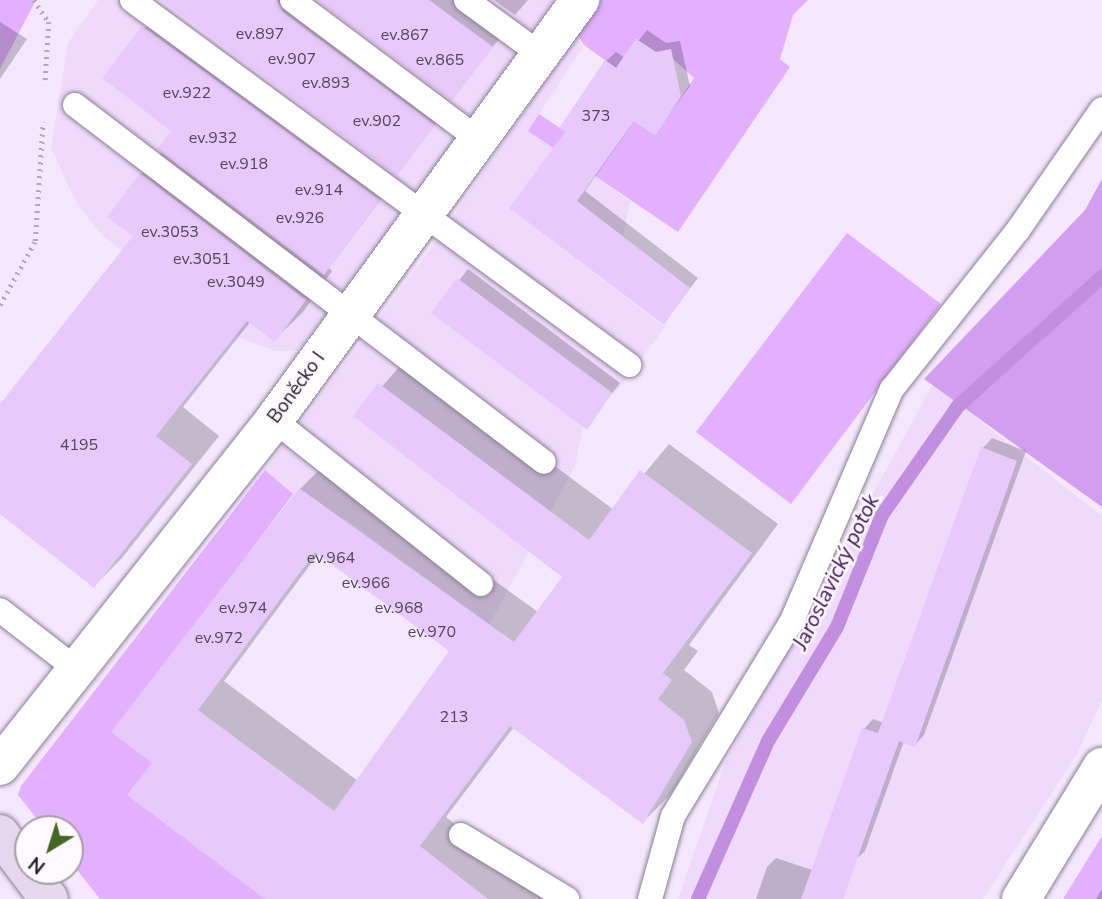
<!DOCTYPE html>
<html>
<head>
<meta charset="utf-8">
<style>
	body { margin:0 }
	#map { position:relative; width:1102px; height:899px; overflow:hidden; background:#f5e8fe; font-family:"Nunito Sans",sans-serif }
	div>[style] { position:absolute }
	.built>* { inset:0; background:#efdafc }
	.green>* { inset:0; background:#e2b0fe }
	.forest>* { inset:0; background:#d29ef0 }
	.shadow>* { inset:0; background:#0003 }
	.stream>* { height:14px; margin:-7px; padding:0 7px; transform-origin:7px; border-radius:7px; background:#c28edf }
	.building>* { inset:0; background:#e8c9fb }
	.path>* { height:4.5px; margin-top:-2.25px; transform-origin:0; background:repeating-linear-gradient(90deg,#b2a8ba 0 2px,transparent 0 7px) }
	.roads { filter:drop-shadow(0 0 2px #8d7d96) drop-shadow(0 0 2px #8d7d96) }
	.lane>* { height:24px; margin:-12px; padding:0 12px; transform-origin:12px; border-radius:12px; background:#fff }
	.street>* { height:38px; margin:-19px; padding:0 19px; transform-origin:19px; border-radius:19px; background:#fff }
	.secondary>* { height:38px; margin:-19px; padding:0 19px; transform-origin:19px; border-radius:19px; background:#e6d7ee }
	span { translate:-50% -50%; white-space:nowrap; text-align:center; line-height:1.15; -webkit-text-stroke:5px #fdf9ff; paint-order:stroke }
	.number-label { font-size:16px; color:#524659 }
	.number-label span { -webkit-text-stroke-width:0 }
	.street-label { font-size:19px; color:#201a23 }
	.water-label { font-size:21px; color:#43115a; font-style:italic }
	.north { position:absolute; left:14px; top:815px; width:70px; height:70px; box-sizing:border-box; background:#fdf9ff; border:2px solid #a5a0a7; border-radius:50%; rotate:218deg; font-size:19px; font-weight:700; line-height:28px; text-align:center; color:#201a23 }
	.north::after { content:''; display:block; margin:auto; width:24px; height:32px; background:#436821; clip-path:polygon(50% 0,100% 100%,50% 72%,0 100%) }
</style>
</head>
<body>
<div id="map">
	<div class="built">
		<i style="clip-path:polygon(98px 0,564px 0,298px 351px,275px 351px,235px 336px,102px 235px,77px 204px,51px 148px,68px 43px)"></i>
		<i style="clip-path:polygon(577px 34px,583px 47px,528px 131px,630px 201px,623px 236px,535px 173px,509px 208px,665px 327px,615px 394px,457px 278px,432px 313px,583px 427px,575px 466px,475px 651px,479px 617px,344px 518px,336px 529px,340px 518px,299px 488px,293px 494px,265px 470px,435px 243px)"></i>
		<i style="clip-path:polygon(933px 384px,1102px 516px,1102px 700px,1077px 754px,983px 899px,678px 899px,725px 763px)"></i>
	</div>
	<div class="green">
		<i style="clip-path:polygon(0 0,36px 0,0 69px)"></i>
		<i style="clip-path:polygon(599px 0,808px 0,793px 15px,780px 59px,790px 67px,678px 232px,528px 131px,539px 114px,606px 159px,634px 121px,655px 135px,694px 78px,664px 51px,656px 52px,636px 39px,616px 68px,584px 45px,577px 34px)"></i>
		<i style="clip-path:polygon(847px 233px,941px 304px,791px 504px,696px 432px)"></i>
		<i style="clip-path:polygon(265px 470px,293px 494px,208px 608px,154px 763px,268px 899px,100px 899px,70px 861px,70px 829px,45px 829px,18px 795px,21px 786px)"></i>
		<i style="clip-path:polygon(1102px 836px,1102px 899px,1063px 899px)"></i>
	</div>
	<div class="forest">
		<i style="clip-path:polygon(1102px 179px,1102px 507px,924px 379px,1085px 210px)"></i>
	</div>
	<div class="shadow">
		<i style="clip-path:polygon(164px 0,292px 0,443px 114px,397px 174px)"></i>
		<i style="clip-path:polygon(320px 0,466px 0,506px 30px,452px 99px)"></i>
		<i style="clip-path:polygon(494px 0,528px 0,515px 15px)"></i>
		<i style="clip-path:polygon(153px 18px,388px 190px,329px 268px,332px 271px,303px 312px,275px 339px,251px 321px,183px 407px,219px 436px,122px 558px,94px 586px,0 512px,0 407px,136px 235px,141px 174px,163px 151px,173px 131px,105px 78px)"></i>
		<i style="clip-path:polygon(0 22px,27px 39px,0 79px)"></i>
		<i style="clip-path:polygon(647px 30px,666px 43px,680px 41px,690px 86px,655px 133px,635px 120px,585px 191px,698px 278px,664px 323px,511px 208px,568px 132px,606px 61px,616px 52px,625px 58px)"></i>
		<i style="clip-path:polygon(468px 269px,620px 383px,586px 427px,434px 313px)"></i>
		<i style="clip-path:polygon(evenodd,408px 357px,614px 510px,669px 444px,778px 524px,689px 645px,698px 651px,684px 670px,712px 692px,719px 713px,671px 794px,643px 822px,514px 727px,446px 817px,551px 899px,272px 899px,155px 763px,300px 489px,328px 461px,538px 612px,564px 577px,356px 416px,408px 357px,319px 553px,452px 651px,358px 781px,224px 681px,319px 553px)"></i>
		<i style="clip-path:polygon(992px 438px,1026px 451px,924px 735px,915px 745px,904px 741px,865px 851px,855px 860px,864px 729px,873px 719px,884px 723px,983px 448px)"></i>
		<i style="clip-path:polygon(776px 858px,815px 871px,805px 899px,756px 899px,767px 867px)"></i>
		<i style="clip-path:polygon(1102px 889px,1102px 899px,1096px 899px)"></i>
	</div>
	<div class="stream">
		<i style="left:698px;top:899px;width:173px;rotate:-66.1deg"></i>
		<i style="left:768px;top:741px;width:133px;rotate:-58.8deg"></i>
		<i style="left:837px;top:627px;width:121px;rotate:-68.1deg"></i>
		<i style="left:882px;top:515px;width:133px;rotate:-55.1deg"></i>
		<i style="left:958px;top:406px;width:193px;rotate:-41.9deg"></i>
	</div>
	<div class="building">
		<i style="clip-path:polygon(162px 0,277px 0,283px 12px,435px 125px,397px 176px)"></i>
		<i style="clip-path:polygon(317px 0,429px 0,493px 47px,452px 101px)"></i>
		<i style="clip-path:polygon(142px 26px,380px 200px,324px 275px,157px 149px,171px 131px,102px 78px)"></i>
		<i style="clip-path:polygon(636px 39px,656px 52px,671px 49px,681px 96px,655px 135px,634px 121px,577px 201px,690px 288px,664px 325px,509px 208px,565px 132px,559px 128px,605px 60px,616px 68px)"></i>
		<i style="clip-path:polygon(140px 173px,306px 300px,275px 342px,247px 321px,156px 436px,192px 464px,94px 588px,0 514px,0 404px,133px 236px,107px 217px)"></i>
		<i style="clip-path:polygon(457px 278px,612px 393px,587px 430px,431px 313px)"></i>
		<i style="clip-path:polygon(evenodd,378px 383px,589px 540px,640px 470px,752px 553px,663px 673px,672px 680px,658px 699px,684px 720px,692px 742px,643px 824px,510px 726px,420px 846px,488px 899px,265px 899px,127px 795px,152px 763px,111px 732px,299px 488px,514px 642px,562px 577px,353px 416px,378px 383px,315px 552px,449px 651px,334px 811px,198px 710px,315px 552px)"></i>
		<i style="clip-path:polygon(981px 447px,1017px 461px,915px 747px,899px 741px,843px 899px,801px 899px,862px 728px,878px 733px)"></i>
	</div>
	<div class="path">
		<i style="left:34px;top:0;width:27px;rotate:56deg"></i>
		<i style="left:49px;top:22px;width:63px;rotate:93.6deg"></i>
		<i style="left:0;top:305px;width:73px;rotate:-61.3deg"></i>
		<i style="left:35px;top:241px;width:119px;rotate:-86.2deg"></i>
	</div>
	<div class="roads">
		<div class="lane">
			<i style="left:132px;top:0;width:617px;rotate:36.29deg"></i>
			<i style="left:292px;top:0;width:232px;rotate:36.8deg"></i>
			<i style="left:466px;top:0;width:92px;rotate:36.1deg"></i>
			<i style="left:75px;top:105px;width:589px;rotate:37.28deg"></i>
			<i style="left:274px;top:420px;width:264px;rotate:38.4deg"></i>
			<i style="left:0;top:610px;width:96px;rotate:37.8deg"></i>
			<i style="left:461px;top:835px;width:124px;rotate:31.1deg"></i>
			<i style="left:650px;top:899px;width:86px;rotate:-74.5deg"></i>
			<i style="left:673px;top:816px;width:226px;rotate:-58.6deg"></i>
			<i style="left:791px;top:623px;width:255px;rotate:-66.7deg"></i>
			<i style="left:892px;top:389px;width:203px;rotate:-51.6deg"></i>
			<i style="left:1018px;top:230px;width:147px;rotate:-55.2deg"></i>
		</div>
		<div class="street">
			<i style="left:0;top:766px;width:441px;rotate:-51.6deg"></i>
			<i style="left:274px;top:420px;width:520px;rotate:-53.92deg"></i>
			<i style="left:1021px;top:899px;width:155px;rotate:-58.5deg"></i>
		</div>
		<div class="secondary">
			<i style="left:0;top:834px;width:81px;rotate:53deg"></i>
		</div>
	</div>
	<div class="number-label">
		<span style="left:260px;top:34px">ev.897</span>
		<span style="left:405px;top:35px">ev.867</span>
		<span style="left:292px;top:59px">ev.907</span>
		<span style="left:440px;top:60px">ev.865</span>
		<span style="left:326px;top:83px">ev.893</span>
		<span style="left:187px;top:93px">ev.922</span>
		<span style="left:596px;top:116px">373</span>
		<span style="left:377px;top:121px">ev.902</span>
		<span style="left:213px;top:138px">ev.932</span>
		<span style="left:244px;top:164px">ev.918</span>
		<span style="left:319px;top:190px">ev.914</span>
		<span style="left:300px;top:218px">ev.926</span>
		<span style="left:170px;top:232px">ev.3053</span>
		<span style="left:202px;top:259px">ev.3051</span>
		<span style="left:236px;top:282px">ev.3049</span>
		<span style="left:79px;top:445px">4195</span>
		<span style="left:331px;top:558px">ev.964</span>
		<span style="left:366px;top:583px">ev.966</span>
		<span style="left:243px;top:608px">ev.974</span>
		<span style="left:399px;top:608px">ev.968</span>
		<span style="left:432px;top:632px">ev.970</span>
		<span style="left:219px;top:638px">ev.972</span>
		<span style="left:454px;top:717px">213</span>
	</div>
	<div class="street-label">
		<span style="left:297px;top:388px;rotate:-54deg">Boněcko I</span>
	</div>
	<div class="water-label">
		<span style="left:836px;top:572px;rotate:-64deg">Jaroslavický potok</span>
	</div>
	<div class="north">N</div>
</div>
</body>
</html>
